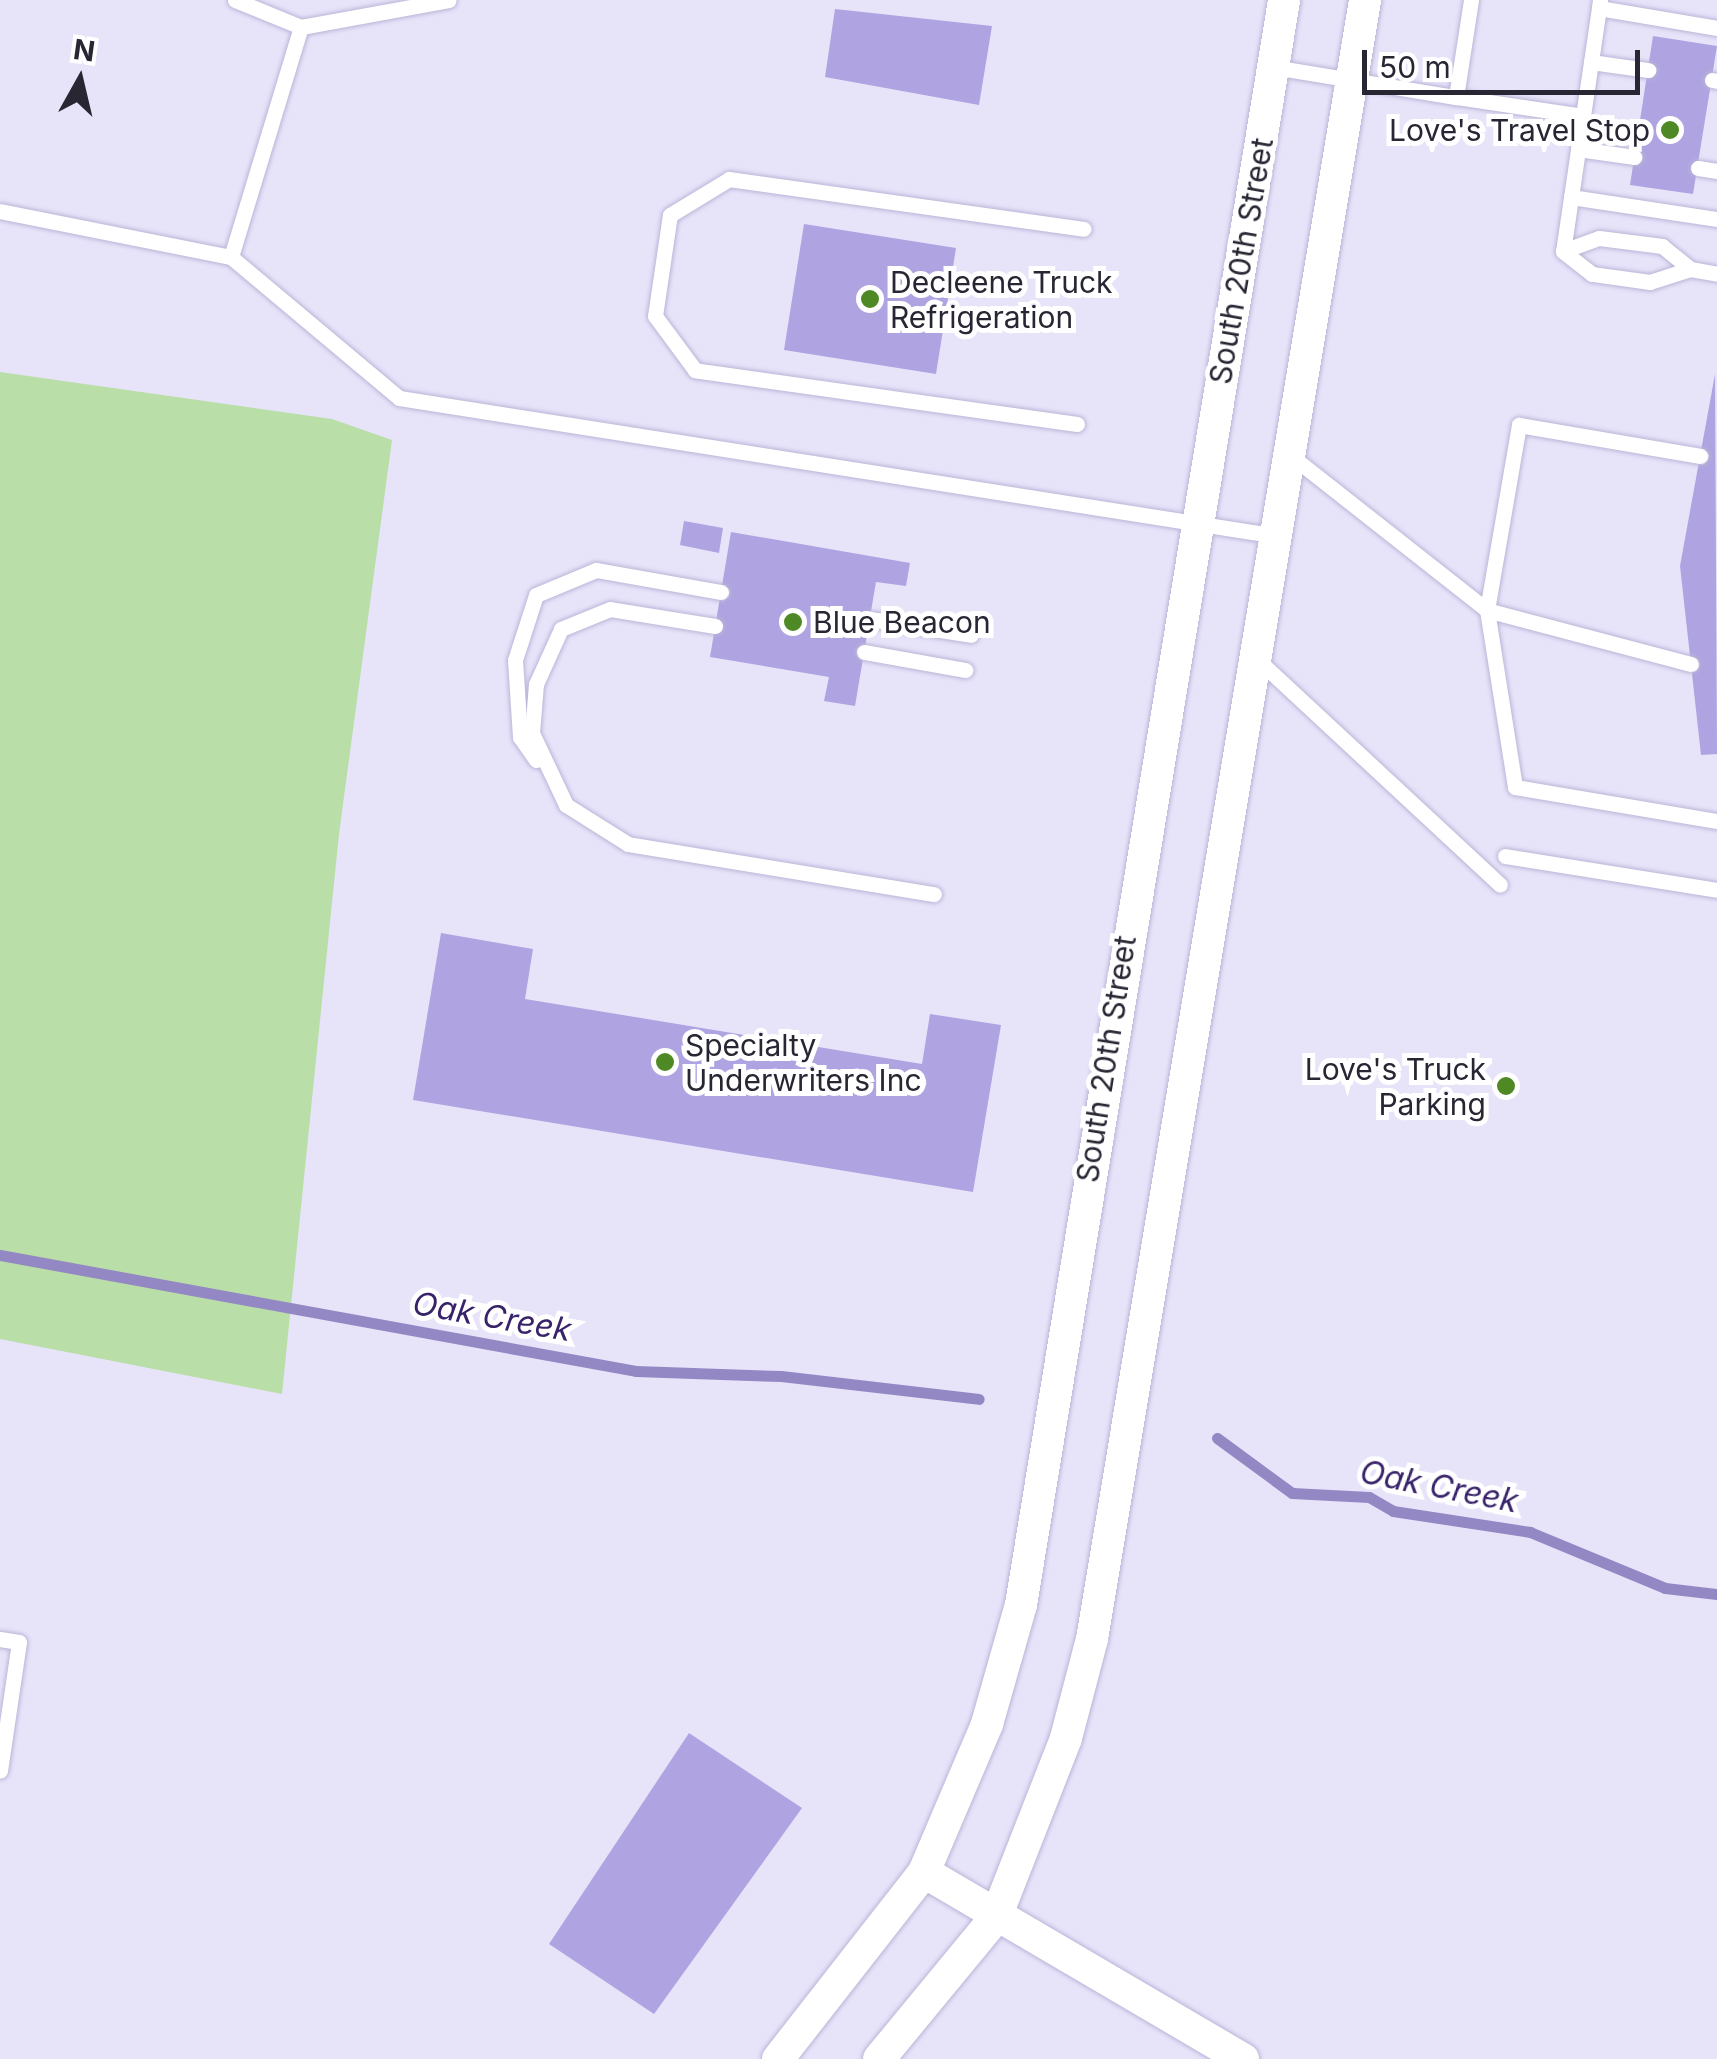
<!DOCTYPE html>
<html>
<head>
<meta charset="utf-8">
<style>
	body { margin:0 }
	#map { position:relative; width:1717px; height:2059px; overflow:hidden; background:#e7e4fa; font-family:Inter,sans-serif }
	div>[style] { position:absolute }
	.green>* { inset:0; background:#badea8 }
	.stream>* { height:11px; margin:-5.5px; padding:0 5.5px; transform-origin:5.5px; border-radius:5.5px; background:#9488c4 }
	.building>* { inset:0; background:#afa4e1 }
	.roads { filter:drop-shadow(0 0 2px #bab5d7) drop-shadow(0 0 2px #bab5d7) }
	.lane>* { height:15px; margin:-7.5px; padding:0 7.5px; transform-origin:7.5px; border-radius:7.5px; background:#fff }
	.street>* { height:32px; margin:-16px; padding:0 16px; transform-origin:16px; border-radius:16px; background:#fff }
	.dots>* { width:28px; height:28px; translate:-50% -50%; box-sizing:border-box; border:5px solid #fff; border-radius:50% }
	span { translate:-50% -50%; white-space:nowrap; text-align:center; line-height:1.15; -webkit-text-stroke:10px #fff; paint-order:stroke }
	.poi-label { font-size:30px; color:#282633 }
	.right { translate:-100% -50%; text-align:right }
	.left { translate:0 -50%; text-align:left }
	.street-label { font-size:30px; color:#282633 }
	.water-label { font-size:32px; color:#38236a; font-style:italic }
	.north { position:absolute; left:30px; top:30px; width:100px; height:100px; -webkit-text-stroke:8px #fff; paint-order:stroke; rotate:8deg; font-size:28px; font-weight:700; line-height:40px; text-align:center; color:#282633 }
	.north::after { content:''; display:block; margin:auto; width:35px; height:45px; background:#282633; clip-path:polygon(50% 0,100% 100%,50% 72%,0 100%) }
	.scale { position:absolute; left:1362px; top:50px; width:278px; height:45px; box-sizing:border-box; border:5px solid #282633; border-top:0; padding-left:12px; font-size:30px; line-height:35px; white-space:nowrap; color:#282633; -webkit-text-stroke:8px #fff; paint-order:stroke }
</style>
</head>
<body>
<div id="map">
	<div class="green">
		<i style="clip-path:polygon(0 372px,332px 419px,392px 440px,339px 834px,282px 1394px,0 1339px)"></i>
	</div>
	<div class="stream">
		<i style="left:0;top:1255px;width:646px;rotate:10.34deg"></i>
		<i style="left:636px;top:1371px;width:145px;rotate:2deg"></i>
		<i style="left:781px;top:1376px;width:199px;rotate:6.6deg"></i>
		<i style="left:1217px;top:1438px;width:93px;rotate:36.3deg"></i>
		<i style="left:1292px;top:1493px;width:77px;rotate:3deg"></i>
		<i style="left:1369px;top:1497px;width:28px;rotate:30deg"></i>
		<i style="left:1393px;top:1511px;width:139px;rotate:8.7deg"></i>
		<i style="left:1530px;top:1532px;width:146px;rotate:22.5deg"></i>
		<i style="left:1665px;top:1588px;width:52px;rotate:6.6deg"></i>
	</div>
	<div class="building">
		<i style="clip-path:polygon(835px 9px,992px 26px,979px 105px,825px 77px)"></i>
		<i style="clip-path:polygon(1653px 36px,1717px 46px,1693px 194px,1630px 185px)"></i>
		<i style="clip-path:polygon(804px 224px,956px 248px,936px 374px,784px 350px)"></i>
		<i style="clip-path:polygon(1715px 374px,1717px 754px,1701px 755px,1680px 566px)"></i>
		<i style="clip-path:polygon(684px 521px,723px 528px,719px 553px,680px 545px)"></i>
		<i style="clip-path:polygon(731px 532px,910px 563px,906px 586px,876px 582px,855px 706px,824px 701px,829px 677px,710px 657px)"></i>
		<i style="clip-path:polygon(441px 933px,533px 949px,525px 999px,922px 1064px,930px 1014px,1001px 1025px,973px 1192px,413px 1100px)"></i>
		<i style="clip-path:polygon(689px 1733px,802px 1808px,654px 2014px,549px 1944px)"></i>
	</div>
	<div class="roads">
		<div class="lane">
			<i style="left:235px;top:0;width:71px;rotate:22.2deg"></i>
			<i style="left:301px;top:27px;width:150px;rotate:-10.3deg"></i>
			<i style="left:1600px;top:0;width:8px;rotate:97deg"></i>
			<i style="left:1599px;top:8px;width:120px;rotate:9.6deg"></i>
			<i style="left:1591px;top:62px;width:58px;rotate:8deg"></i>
			<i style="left:1274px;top:67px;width:184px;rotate:9.4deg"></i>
			<i style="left:1456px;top:97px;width:98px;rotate:-81.2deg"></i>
			<i style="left:1712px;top:80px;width:5px;rotate:11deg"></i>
			<i style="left:1456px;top:97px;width:128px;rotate:8.5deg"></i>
			<i style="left:1583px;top:116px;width:136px;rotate:98.4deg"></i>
			<i style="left:1563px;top:251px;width:38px;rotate:-20deg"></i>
			<i style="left:1599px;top:238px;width:64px;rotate:7.2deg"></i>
			<i style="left:1662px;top:246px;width:36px;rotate:39deg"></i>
			<i style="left:1690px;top:269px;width:42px;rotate:162deg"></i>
			<i style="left:1650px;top:282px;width:59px;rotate:-172.1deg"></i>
			<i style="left:1592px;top:274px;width:37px;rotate:-142deg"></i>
			<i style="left:1583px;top:116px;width:109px;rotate:-81.6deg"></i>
			<i style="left:1578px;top:149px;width:57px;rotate:8.1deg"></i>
			<i style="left:1698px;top:168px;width:19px;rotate:9deg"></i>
			<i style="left:1571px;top:197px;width:148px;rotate:8.6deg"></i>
			<i style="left:0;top:211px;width:236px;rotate:11.3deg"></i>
			<i style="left:231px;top:257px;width:219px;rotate:40deg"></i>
			<i style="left:399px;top:398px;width:889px;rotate:8.93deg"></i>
			<i style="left:231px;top:257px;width:240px;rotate:-73.1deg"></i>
			<i style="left:1690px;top:269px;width:27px;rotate:10deg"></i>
			<i style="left:1077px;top:424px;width:386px;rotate:-172deg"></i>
			<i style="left:695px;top:370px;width:67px;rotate:-126.5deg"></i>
			<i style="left:655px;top:316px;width:102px;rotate:-81.6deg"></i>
			<i style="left:670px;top:215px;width:69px;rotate:-31.4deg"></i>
			<i style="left:729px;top:179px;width:358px;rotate:8deg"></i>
			<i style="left:1290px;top:455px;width:251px;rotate:38.2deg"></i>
			<i style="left:1487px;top:610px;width:179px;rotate:81deg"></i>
			<i style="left:1515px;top:787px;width:205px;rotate:9.6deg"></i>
			<i style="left:870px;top:619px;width:102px;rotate:9deg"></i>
			<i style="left:715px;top:626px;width:106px;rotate:-170.8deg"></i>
			<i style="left:610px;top:609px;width:53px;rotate:157.8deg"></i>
			<i style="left:561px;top:629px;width:60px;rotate:114.4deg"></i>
			<i style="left:536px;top:684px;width:49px;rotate:94.7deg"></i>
			<i style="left:532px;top:733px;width:80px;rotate:64.7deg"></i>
			<i style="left:566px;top:805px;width:73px;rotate:32.2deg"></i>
			<i style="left:628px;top:844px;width:310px;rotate:9.3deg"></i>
			<i style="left:864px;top:652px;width:103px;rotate:10.1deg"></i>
			<i style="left:1256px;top:658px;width:333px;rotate:42.9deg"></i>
			<i style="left:1691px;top:664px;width:211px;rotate:-165.2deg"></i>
			<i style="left:1487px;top:610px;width:188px;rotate:-80.2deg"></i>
			<i style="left:1519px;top:425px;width:184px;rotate:9.7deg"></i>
			<i style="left:536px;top:760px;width:28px;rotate:-125deg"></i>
			<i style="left:520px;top:737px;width:77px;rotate:-93.7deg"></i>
			<i style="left:515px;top:660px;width:68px;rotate:-72.1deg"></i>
			<i style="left:536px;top:595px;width:65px;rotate:-22.6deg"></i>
			<i style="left:596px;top:570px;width:127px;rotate:10deg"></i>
			<i style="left:1505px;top:856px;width:215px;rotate:9.1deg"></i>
			<i style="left:0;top:1639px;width:19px;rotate:9deg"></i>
			<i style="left:19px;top:1642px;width:130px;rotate:98.4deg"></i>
		</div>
		<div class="street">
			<i style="left:924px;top:1872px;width:370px;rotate:30.4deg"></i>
			<i style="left:778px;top:2059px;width:237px;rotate:-52deg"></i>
			<i style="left:924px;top:1872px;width:161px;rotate:-66.9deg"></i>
			<i style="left:987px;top:1724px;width:124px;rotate:-74.1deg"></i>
			<i style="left:1021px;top:1605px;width:1626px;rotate:-80.69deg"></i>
			<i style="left:879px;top:2059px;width:184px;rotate:-50.5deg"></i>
			<i style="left:996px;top:1917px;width:192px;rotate:-68.6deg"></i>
			<i style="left:1066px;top:1738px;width:102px;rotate:-75.3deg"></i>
			<i style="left:1092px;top:1639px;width:1662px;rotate:-80.54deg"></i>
		</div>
	</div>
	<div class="dots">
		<i style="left:1670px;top:130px;background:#4f8926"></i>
		<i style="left:870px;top:299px;background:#4f8926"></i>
		<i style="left:793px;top:622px;background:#4f8926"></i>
		<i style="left:665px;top:1062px;background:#4f8926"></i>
		<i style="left:1506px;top:1086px;background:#4f8926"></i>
	</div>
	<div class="poi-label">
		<span class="right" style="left:1650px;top:130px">Love's Travel Stop</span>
		<span class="left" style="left:890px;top:299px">Decleene Truck<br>Refrigeration</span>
		<span class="left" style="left:813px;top:622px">Blue Beacon</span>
		<span class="left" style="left:685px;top:1062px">Specialty<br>Underwriters Inc</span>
		<span class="right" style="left:1486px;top:1086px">Love's Truck<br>Parking</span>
	</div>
	<div class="street-label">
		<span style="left:1241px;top:261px;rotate:-80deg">South 20th Street</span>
		<span style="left:1106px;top:1059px;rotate:-81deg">South 20th Street</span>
	</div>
	<div class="water-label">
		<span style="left:492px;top:1317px;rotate:10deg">Oak Creek</span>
		<span style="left:1439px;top:1487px;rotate:11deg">Oak Creek</span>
	</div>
	<div class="north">N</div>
	<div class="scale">50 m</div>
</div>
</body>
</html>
